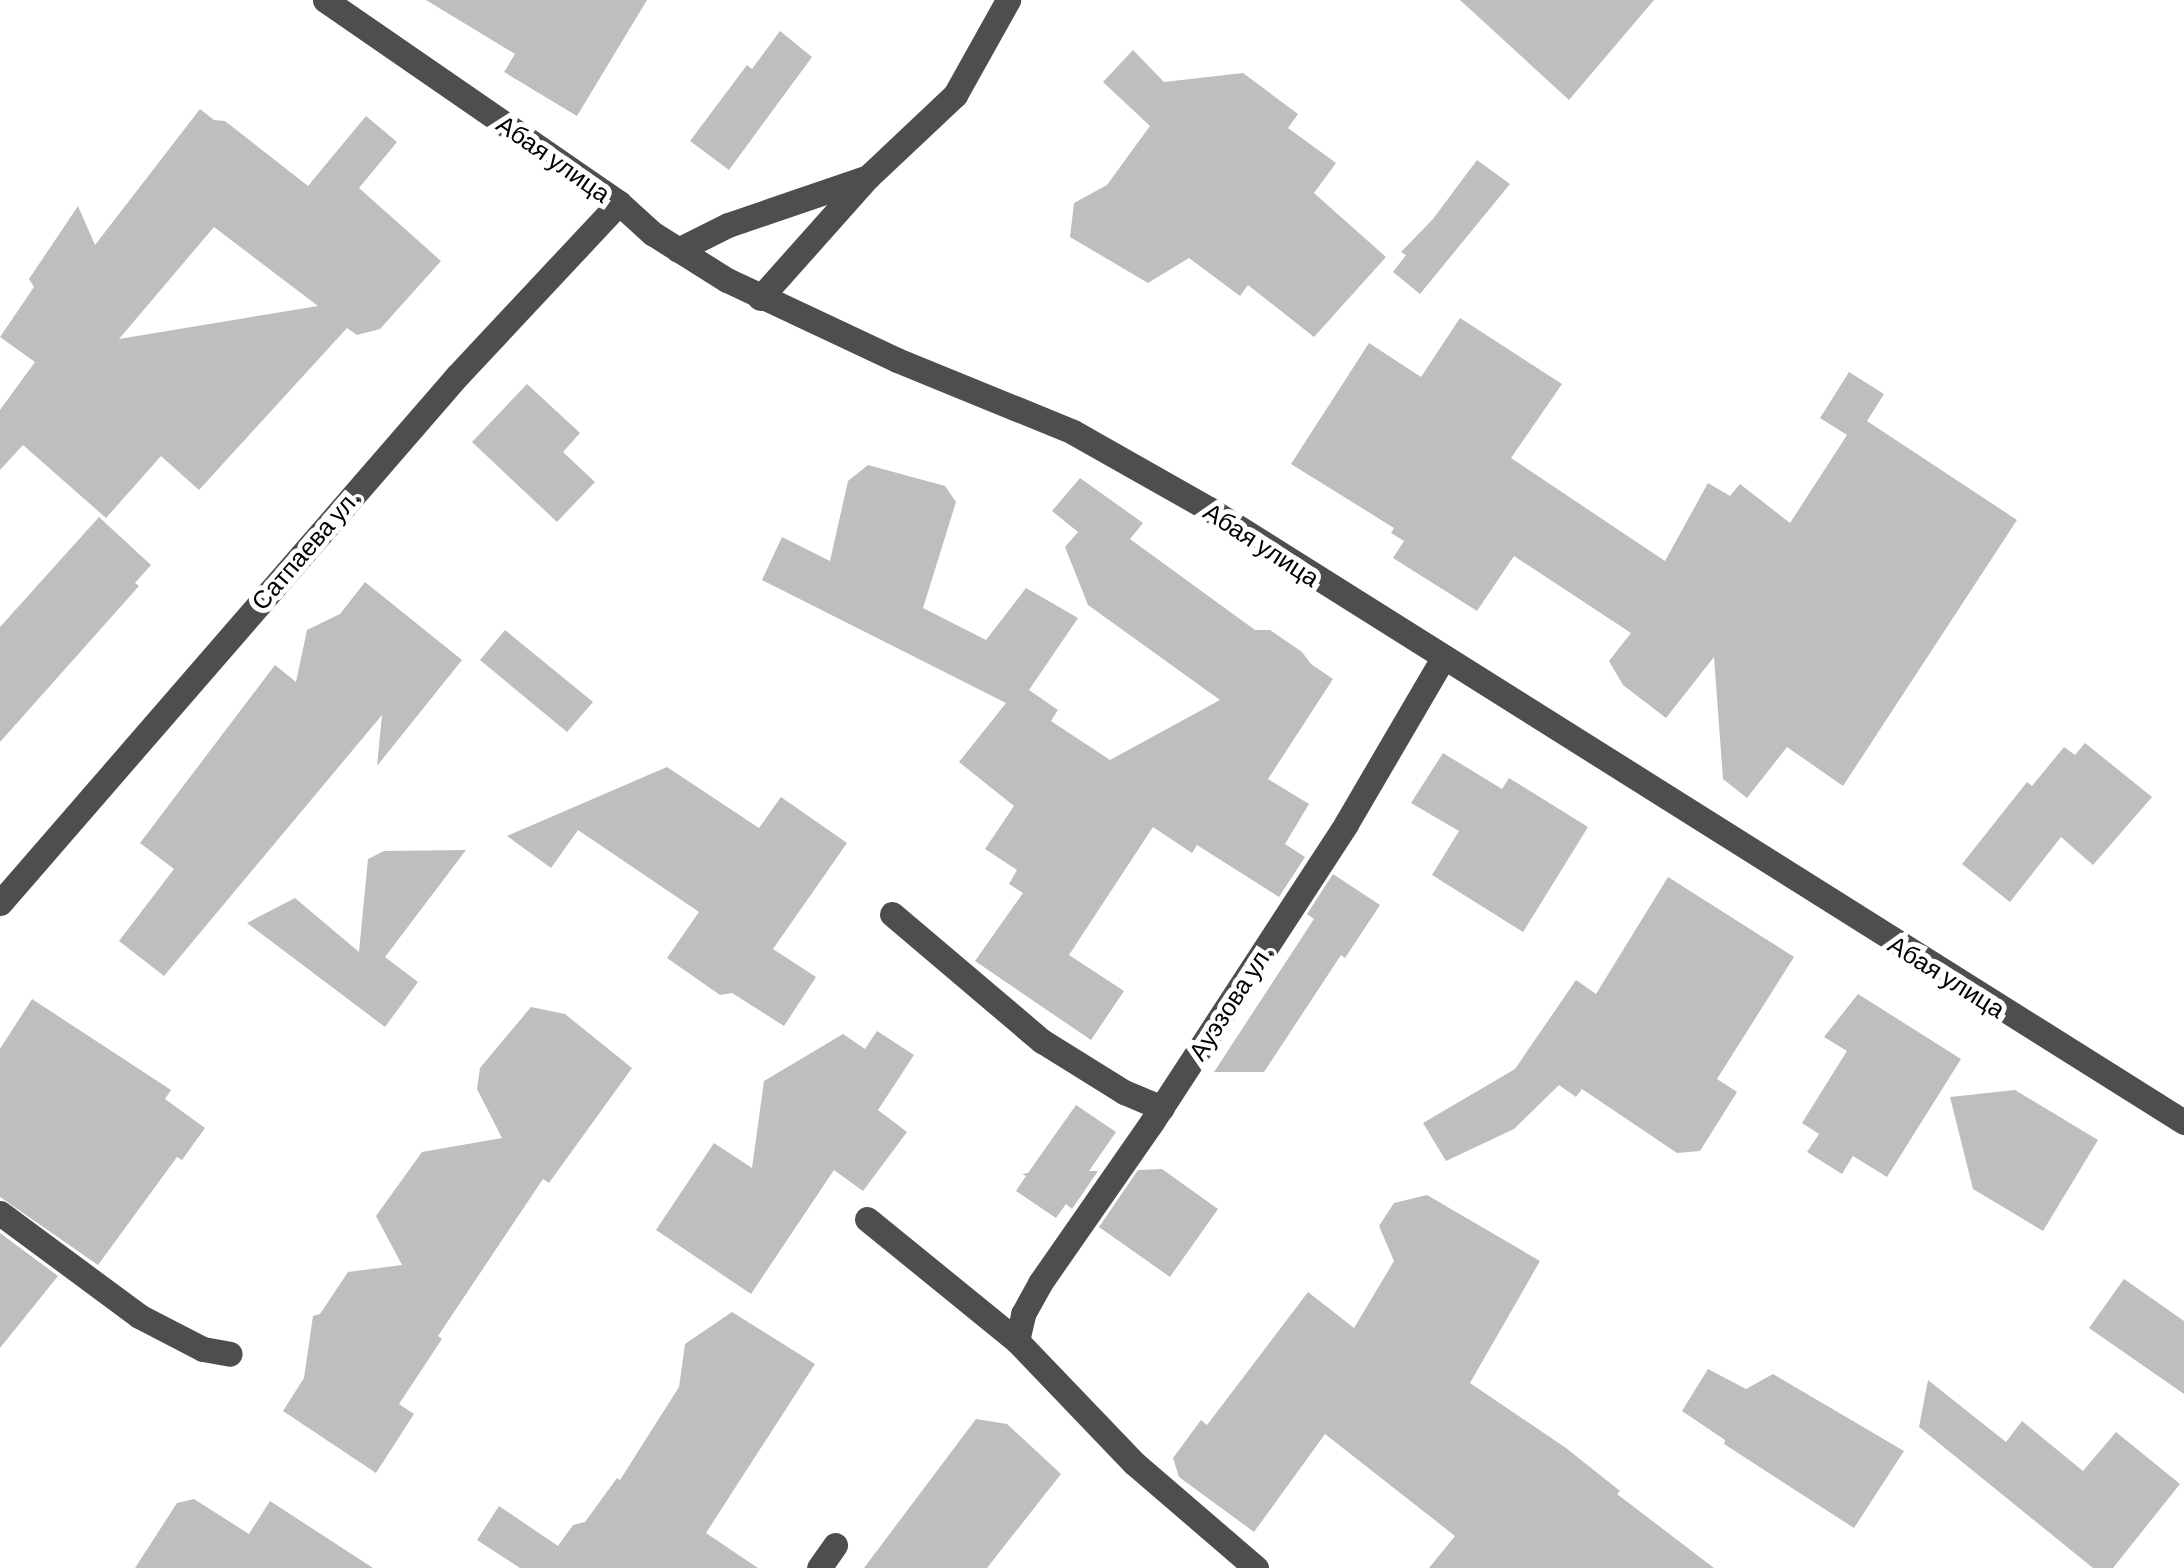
<!DOCTYPE html>
<html>
<head>
<meta charset="utf-8">
<style>
	body { margin:0 }
	#map { position:relative; width:2184px; height:1568px; overflow:hidden; background:#fff; font-family:Barlow,sans-serif }
	div>[style] { position:absolute }
	.building>* { inset:0; background:#bebebe }
	.minor>* { height:25px; margin:-12.5px; padding:0 12.5px; transform-origin:12.5px; border-radius:12.5px; background:#4e4e4e }
	span { translate:-50% -50%; white-space:nowrap; text-align:center; line-height:1.15; -webkit-text-stroke:10px #fff; paint-order:stroke }
	.street-label { font-size:25px; color:#000 }
</style>
</head>
<body>
<div id="map">
	<div class="building">
		<i style="clip-path:polygon(426px 0,647px 0,577px 116px,504px 72px,515px 54px)"></i>
		<i style="clip-path:polygon(1460px 0,1654px 0,1569px 100px)"></i>
		<i style="clip-path:polygon(780px 31px,812px 57px,729px 170px,690px 141px,747px 65px,752px 69px)"></i>
		<i style="clip-path:polygon(1133px 50px,1164px 82px,1243px 73px,1298px 114px,1288px 128px,1336px 163px,1314px 193px,1386px 257px,1314px 337px,1248px 285px,1240px 296px,1189px 258px,1148px 283px,1070px 237px,1074px 203px,1107px 185px,1150px 126px,1103px 82px)"></i>
		<i style="clip-path:polygon(evenodd,200px 109px,214px 120px,225px 121px,308px 186px,366px 116px,397px 142px,359px 188px,441px 261px,380px 329px,357px 335px,347px 328px,199px 490px,161px 456px,106px 518px,23px 445px,0 470px,0 410px,35px 362px,0 337px,34px 287px,29px 279px,78px 206px,95px 245px,200px 109px,214px 227px,318px 306px,119px 339px,214px 227px)"></i>
		<i style="clip-path:polygon(1477px 160px,1510px 184px,1420px 294px,1393px 272px,1406px 255px,1401px 252px,1433px 219px)"></i>
		<i style="clip-path:polygon(1460px 318px,1562px 384px,1511px 458px,1665px 561px,1708px 483px,1730px 496px,1740px 484px,1790px 523px,1847px 435px,1820px 418px,1849px 372px,1884px 394px,1867px 421px,2017px 520px,1843px 786px,1787px 747px,1747px 798px,1723px 779px,1714px 657px,1666px 718px,1623px 685px,1609px 661px,1631px 633px,1514px 556px,1477px 611px,1393px 558px,1404px 541px,1391px 533px,1394px 528px,1291px 464px,1369px 343px,1421px 377px)"></i>
		<i style="clip-path:polygon(527px 384px,580px 433px,563px 452px,595px 482px,557px 522px,472px 442px)"></i>
		<i style="clip-path:polygon(868px 465px,945px 486px,956px 502px,923px 608px,986px 640px,1026px 588px,1078px 618px,1029px 690px,1058px 710px,1051px 721px,1110px 760px,1220px 700px,1088px 605px,1065px 547px,1078px 532px,1052px 511px,1080px 478px,1143px 523px,1130px 539px,1255px 630px,1270px 630px,1302px 652px,1311px 664px,1333px 679px,1268px 779px,1309px 804px,1285px 844px,1305px 857px,1279px 897px,1197px 845px,1192px 853px,1153px 827px,1069px 955px,1124px 991px,1091px 1040px,975px 961px,1023px 893px,1009px 884px,1017px 870px,985px 849px,1014px 806px,959px 762px,1006px 703px,762px 580px,782px 537px,830px 561px,848px 481px)"></i>
		<i style="clip-path:polygon(99px 517px,151px 565px,135px 583px,139px 586px,0 742px,0 627px)"></i>
		<i style="clip-path:polygon(365px 582px,462px 660px,377px 766px,382px 715px,164px 976px,119px 941px,174px 869px,140px 843px,275px 665px,296px 682px,307px 630px,340px 614px)"></i>
		<i style="clip-path:polygon(505px 630px,593px 702px,567px 732px,480px 660px)"></i>
		<i style="clip-path:polygon(2085px 743px,2152px 797px,2093px 865px,2061px 837px,2010px 902px,1962px 864px,2027px 782px,2032px 786px,2064px 747px,2075px 755px)"></i>
		<i style="clip-path:polygon(1443px 753px,1502px 789px,1509px 778px,1588px 827px,1523px 932px,1432px 875px,1459px 831px,1411px 803px)"></i>
		<i style="clip-path:polygon(667px 767px,759px 828px,781px 797px,847px 843px,773px 949px,816px 977px,784px 1026px,732px 993px,720px 995px,667px 958px,699px 912px,578px 830px,551px 868px,507px 836px)"></i>
		<i style="clip-path:polygon(466px 850px,385px 957px,418px 982px,385px 1027px,247px 923px,295px 898px,359px 952px,368px 859px,384px 851px)"></i>
		<i style="clip-path:polygon(1333px 874px,1380px 905px,1345px 958px,1341px 955px,1264px 1072px,1214px 1072px,1314px 919px,1307px 914px)"></i>
		<i style="clip-path:polygon(1668px 877px,1794px 957px,1717px 1079px,1737px 1092px,1700px 1151px,1677px 1153px,1582px 1089px,1576px 1097px,1559px 1085px,1514px 1129px,1446px 1161px,1423px 1123px,1515px 1069px,1576px 980px,1596px 994px)"></i>
		<i style="clip-path:polygon(1858px 994px,1961px 1059px,1887px 1177px,1853px 1156px,1842px 1174px,1807px 1152px,1819px 1134px,1802px 1123px,1847px 1051px,1824px 1037px)"></i>
		<i style="clip-path:polygon(32px 999px,171px 1090px,165px 1099px,205px 1128px,182px 1160px,177px 1157px,98px 1265px,0 1197px,0 1049px)"></i>
		<i style="clip-path:polygon(531px 1007px,565px 1014px,632px 1068px,549px 1183px,543px 1179px,438px 1336px,442px 1339px,399px 1404px,414px 1414px,376px 1473px,283px 1411px,304px 1378px,313px 1316px,320px 1314px,348px 1272px,402px 1265px,376px 1216px,422px 1152px,502px 1138px,477px 1089px,480px 1068px)"></i>
		<i style="clip-path:polygon(877px 1031px,914px 1055px,878px 1110px,907px 1132px,863px 1191px,834px 1170px,751px 1294px,656px 1230px,714px 1143px,752px 1168px,764px 1081px,843px 1034px,865px 1049px)"></i>
		<i style="clip-path:polygon(2015px 1090px,2098px 1140px,2043px 1231px,1973px 1189px,1950px 1097px)"></i>
		<i style="clip-path:polygon(1076px 1105px,1116px 1132px,1089px 1171px,1098px 1171px,1072px 1209px,1066px 1204px,1056px 1218px,1016px 1191px,1026px 1176px,1022px 1174px,1028px 1173px)"></i>
		<i style="clip-path:polygon(1162px 1169px,1218px 1209px,1170px 1277px,1099px 1227px,1138px 1170px)"></i>
		<i style="clip-path:polygon(1427px 1195px,1540px 1261px,1470px 1383px,1566px 1448px,1620px 1491px,1617px 1494px,1714px 1568px,1429px 1568px,1455px 1536px,1325px 1434px,1254px 1532px,1179px 1477px,1173px 1458px,1201px 1420px,1207px 1425px,1308px 1292px,1354px 1328px,1394px 1261px,1379px 1226px,1394px 1203px)"></i>
		<i style="clip-path:polygon(0 1233px,58px 1276px,0 1348px)"></i>
		<i style="clip-path:polygon(2124px 1279px,2184px 1321px,2184px 1394px,2089px 1328px)"></i>
		<i style="clip-path:polygon(732px 1312px,815px 1364px,706px 1533px,758px 1568px,520px 1568px,477px 1540px,499px 1506px,558px 1546px,573px 1525px,585px 1522px,617px 1478px,620px 1480px,679px 1387px,685px 1344px)"></i>
		<i style="clip-path:polygon(1708px 1369px,1746px 1389px,1773px 1374px,1904px 1451px,1854px 1528px,1724px 1444px,1725px 1440px,1682px 1411px)"></i>
		<i style="clip-path:polygon(1928px 1380px,2006px 1442px,2022px 1421px,2083px 1471px,2116px 1432px,2180px 1484px,2113px 1568px,2093px 1568px,1919px 1427px)"></i>
		<i style="clip-path:polygon(976px 1419px,1007px 1424px,1061px 1474px,987px 1568px,864px 1568px)"></i>
		<i style="clip-path:polygon(194px 1499px,249px 1534px,270px 1501px,373px 1568px,135px 1568px,177px 1503px)"></i>
	</div>
	<div class="minor">
		<i style="left:325px;top:0;width:357px;rotate:34.6deg"></i>
		<i style="left:619px;top:203px;width:45px;rotate:42.3deg"></i>
		<i style="left:652px;top:233px;width:89px;rotate:32.1deg"></i>
		<i style="left:727px;top:280px;width:188px;rotate:25.2deg"></i>
		<i style="left:897px;top:360px;width:190px;rotate:22.2deg"></i>
		<i style="left:1073px;top:432px;width:156px;rotate:29.5deg"></i>
		<i style="left:1209px;top:509px;width:1152px;rotate:32.16deg"></i>
		<i style="left:678px;top:250px;width:56px;rotate:-26.6deg"></i>
		<i style="left:728px;top:225px;width:148px;rotate:-18.9deg"></i>
		<i style="left:868px;top:177px;width:120px;rotate:-43.3deg"></i>
		<i style="left:955px;top:95px;width:109px;rotate:-60.8deg"></i>
		<i style="left:760px;top:298px;width:159px;rotate:-48.3deg"></i>
		<i style="left:0;top:903px;width:698px;rotate:-49.07deg"></i>
		<i style="left:457px;top:376px;width:237px;rotate:-46.9deg"></i>
		<i style="left:892px;top:914px;width:197px;rotate:40.3deg"></i>
		<i style="left:1042px;top:1041px;width:97px;rotate:31.9deg"></i>
		<i style="left:1124px;top:1092px;width:41px;rotate:22.8deg"></i>
		<i style="left:0;top:1213px;width:173px;rotate:36.5deg"></i>
		<i style="left:139px;top:1316px;width:72px;rotate:27.3deg"></i>
		<i style="left:203px;top:1349px;width:27px;rotate:10deg"></i>
		<i style="left:867px;top:1219px;width:193px;rotate:39.1deg"></i>
		<i style="left:1017px;top:1341px;width:169px;rotate:46.2deg"></i>
		<i style="left:1134px;top:1463px;width:161px;rotate:40.7deg"></i>
		<i style="left:1017px;top:1341px;width:28px;rotate:-77deg"></i>
		<i style="left:1023px;top:1314px;width:35px;rotate:-61deg"></i>
		<i style="left:1040px;top:1283px;width:196px;rotate:-55.2deg"></i>
		<i style="left:1152px;top:1122px;width:356px;rotate:-56.9deg"></i>
		<i style="left:1346px;top:824px;width:190px;rotate:-59.7deg"></i>
		<i style="left:819px;top:1568px;width:28px;rotate:-55deg"></i>
	</div>
	<div class="street-label">
		<span style="left:554px;top:158px;rotate:35deg">Абая улица</span>
		<span style="left:1262px;top:544px;rotate:33deg">Абая улица</span>
		<span style="left:305px;top:549px;rotate:-49deg">Сатпаева ул.</span>
		<span style="left:1947px;top:976px;rotate:32deg">Абая улица</span>
		<span style="left:1230px;top:1002px;rotate:-57deg">Ауэзова ул.</span>
	</div>
</div>
</body>
</html>
